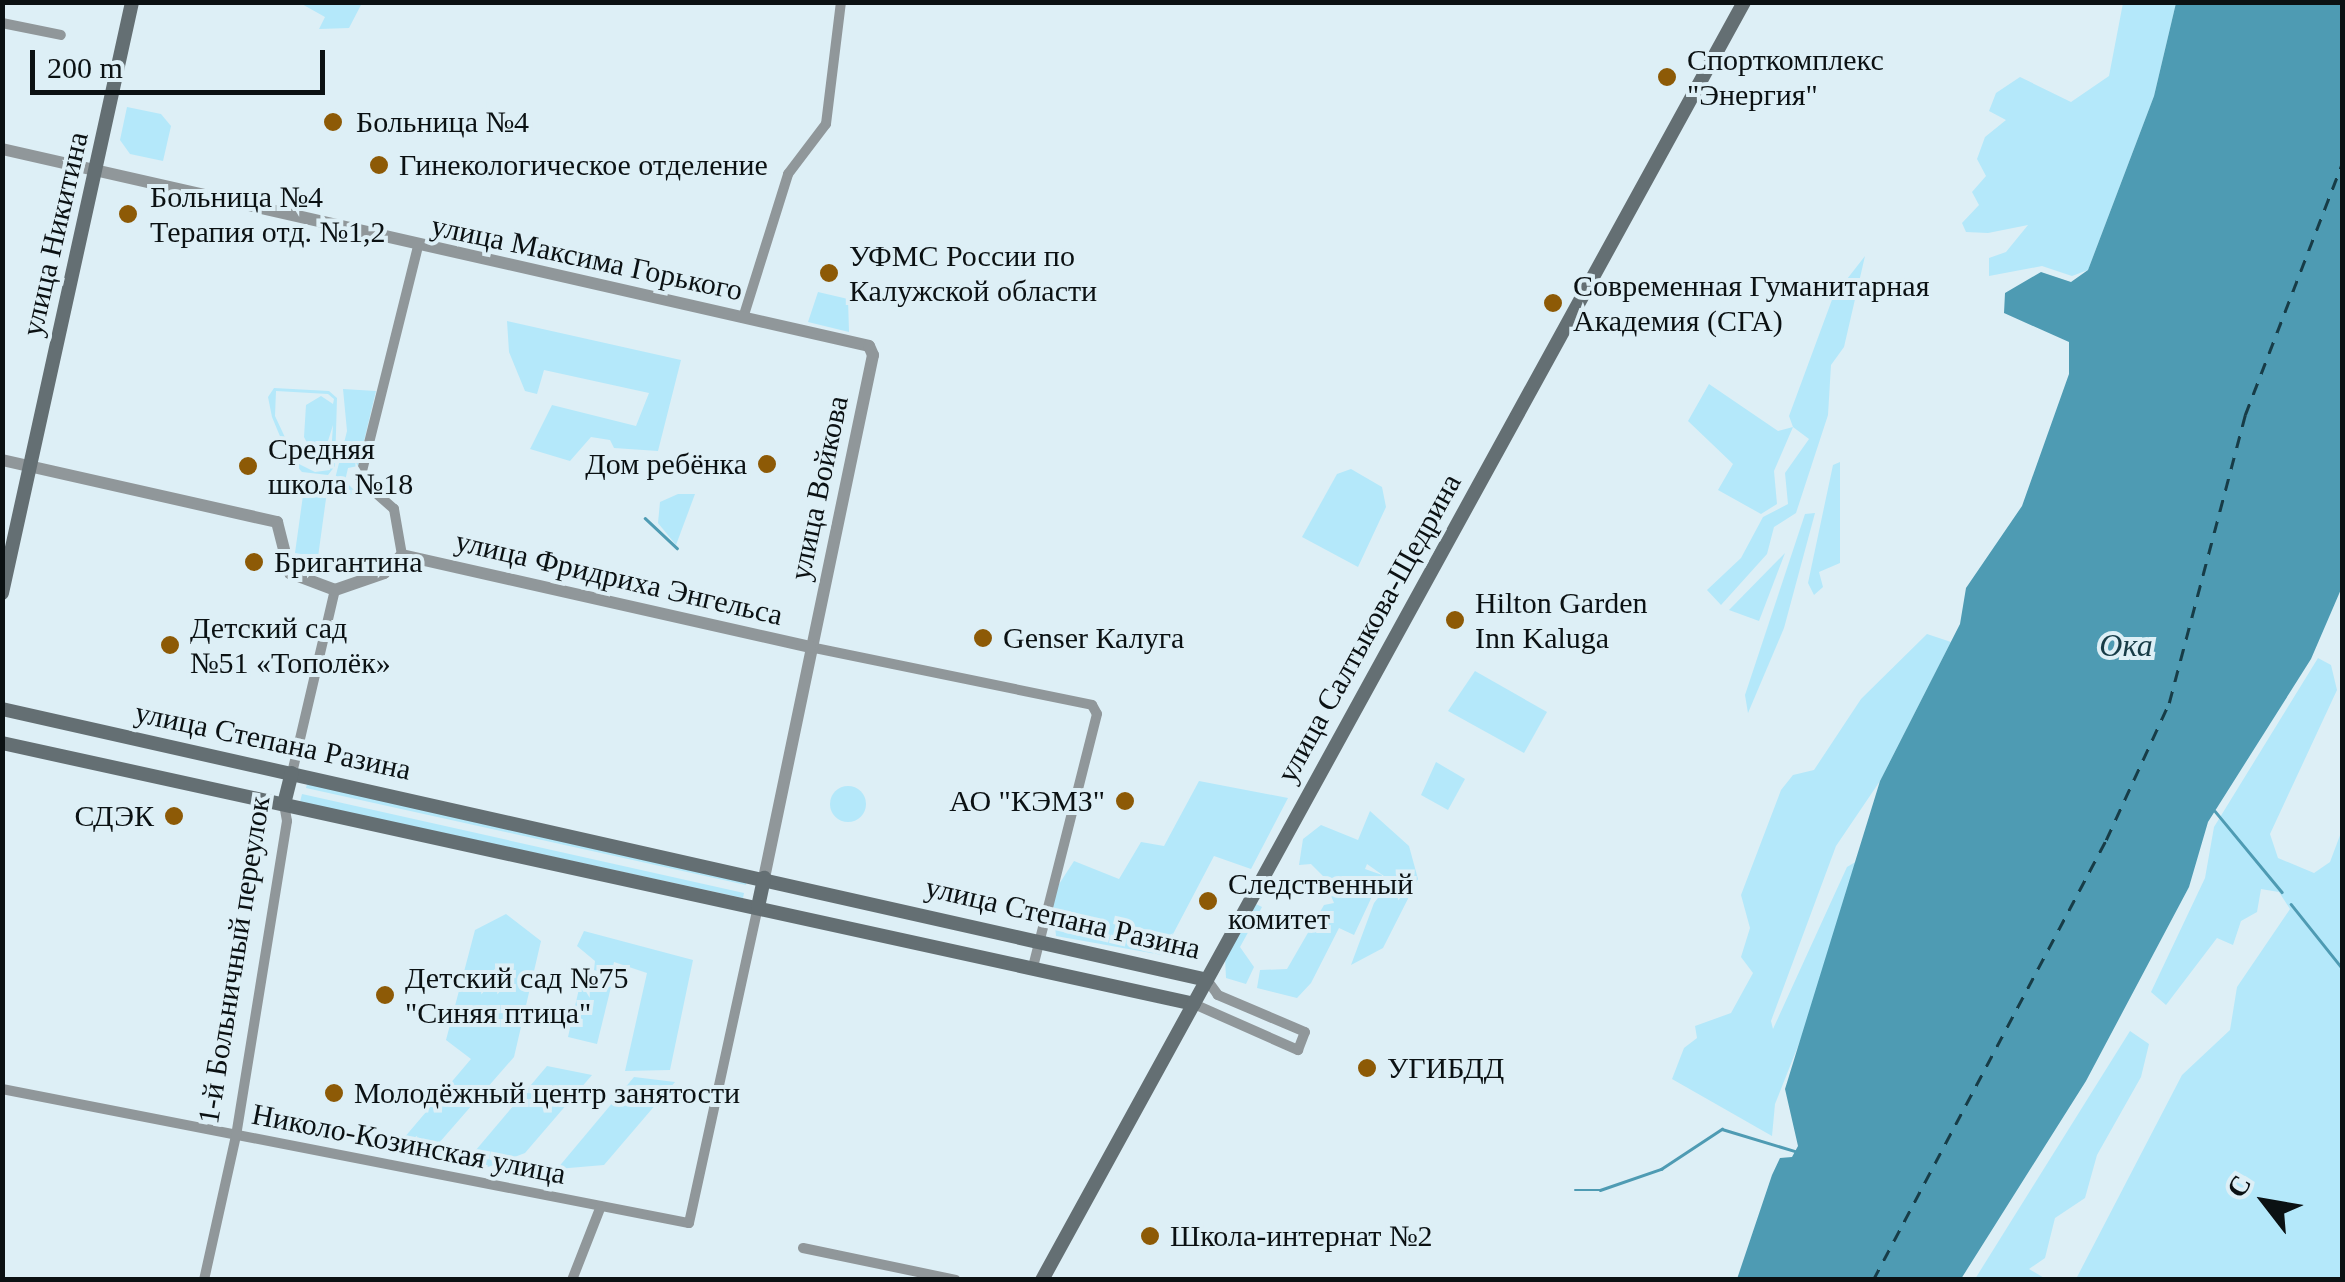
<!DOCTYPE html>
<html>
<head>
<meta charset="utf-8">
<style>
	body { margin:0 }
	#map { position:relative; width:2345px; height:1282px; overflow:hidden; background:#ddeff6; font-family:"Times New Roman",serif }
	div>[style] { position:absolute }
	.green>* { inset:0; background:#b4e8fa }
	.round { border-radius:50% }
	.water>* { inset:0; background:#4e9bb3 }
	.stream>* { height:2.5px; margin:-1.25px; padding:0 1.25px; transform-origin:1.25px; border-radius:1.25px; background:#4e9bb3 }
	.ferry>* { height:2.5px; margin-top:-1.25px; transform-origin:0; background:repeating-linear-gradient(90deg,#173c47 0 12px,transparent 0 22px) }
	.minor>* { height:10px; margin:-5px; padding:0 5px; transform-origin:5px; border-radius:5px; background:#90979a }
	.tertiary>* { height:12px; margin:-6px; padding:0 6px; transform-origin:6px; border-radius:6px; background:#90979a }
	.secondary>* { height:14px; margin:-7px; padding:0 7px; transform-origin:7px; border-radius:7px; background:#646f73 }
	.dots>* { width:28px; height:28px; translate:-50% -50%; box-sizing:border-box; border:5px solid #ddeff6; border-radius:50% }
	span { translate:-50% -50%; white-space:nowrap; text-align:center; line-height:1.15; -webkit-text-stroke:8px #ddeff6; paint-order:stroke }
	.poi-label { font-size:30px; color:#0b1113 }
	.left { translate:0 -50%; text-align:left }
	.right { translate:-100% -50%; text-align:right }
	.street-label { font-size:30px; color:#0b1113 }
	.water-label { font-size:32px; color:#173c47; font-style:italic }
	.frame { position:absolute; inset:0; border:5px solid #0b1113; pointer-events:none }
	.north { position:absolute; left:2215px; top:1152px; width:100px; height:100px; -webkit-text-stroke:8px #ddeff6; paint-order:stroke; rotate:301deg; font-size:28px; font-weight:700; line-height:40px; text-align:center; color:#0b1113 }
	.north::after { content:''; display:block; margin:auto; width:35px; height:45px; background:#0b1113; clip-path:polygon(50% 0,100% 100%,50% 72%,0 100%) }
	.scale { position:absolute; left:30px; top:50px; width:295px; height:45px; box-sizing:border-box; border:5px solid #0b1113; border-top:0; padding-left:12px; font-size:30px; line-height:35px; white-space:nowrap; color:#0b1113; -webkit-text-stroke:8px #ddeff6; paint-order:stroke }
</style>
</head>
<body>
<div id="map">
	<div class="green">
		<i style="clip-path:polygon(300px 3px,362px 3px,349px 28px,319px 29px,325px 17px)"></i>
		<i style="clip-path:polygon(2123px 3px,2176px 3px,2154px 96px,2088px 270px,2072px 276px,2042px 266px,1989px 276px,1989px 258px,2006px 252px,2028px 225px,1988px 233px,1966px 232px,1962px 223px,1979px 205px,1972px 192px,1986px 176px,1977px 159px,1985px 137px,2006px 120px,1989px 111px,1996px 93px,2020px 77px,2071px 102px,2109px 76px)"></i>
		<i style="clip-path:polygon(127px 107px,161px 114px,171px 126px,163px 161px,130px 154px,120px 140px)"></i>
		<i style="clip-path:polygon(1865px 256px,1844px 347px,1831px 365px,1828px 415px,1796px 513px,1774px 527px,1767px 554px,1721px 605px,1707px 590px,1741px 558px,1763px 517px,1788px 504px,1785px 473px,1809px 439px,1793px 427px,1774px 471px,1777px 504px,1761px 514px,1718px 490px,1733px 464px,1688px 421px,1709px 384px,1778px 431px,1793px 427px,1789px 416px,1833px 297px)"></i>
		<i style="clip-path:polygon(818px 292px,848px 299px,849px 332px,808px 322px)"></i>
		<i style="clip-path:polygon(507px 321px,681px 360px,658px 451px,614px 448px,610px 440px,591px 437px,570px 461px,530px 449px,552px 405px,636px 426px,649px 393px,544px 370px,537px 394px,525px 391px,509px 352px)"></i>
		<i style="clip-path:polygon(evenodd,274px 388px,329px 391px,337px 398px,335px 466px,328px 475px,302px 472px,289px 458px,272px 417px,268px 397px,274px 388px,276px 391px,328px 394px,334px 399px,333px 404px,321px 396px,306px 405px,304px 437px,315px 458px,324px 454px,333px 425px,330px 470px,315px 472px,297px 463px,275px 416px,276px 391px)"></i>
		<i style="clip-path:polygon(343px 389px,376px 391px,358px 466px,348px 468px,345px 481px,358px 494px,331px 495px,347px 431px)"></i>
		<i style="clip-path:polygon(1840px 462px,1840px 563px,1819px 572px,1823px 587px,1814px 595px,1808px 583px,1833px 465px)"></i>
		<i style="clip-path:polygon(1351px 469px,1382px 487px,1386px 507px,1358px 567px,1302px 537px,1337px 474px)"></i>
		<i style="clip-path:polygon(305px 481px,328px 484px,318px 557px,295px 553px)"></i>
		<i style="clip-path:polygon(678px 494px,695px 494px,676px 545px,658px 523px,660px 502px)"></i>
		<i style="clip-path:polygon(1815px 513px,1784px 628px,1748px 713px,1745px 695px,1805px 514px)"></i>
		<i style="clip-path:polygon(1785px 553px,1759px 621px,1729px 610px)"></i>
		<i style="clip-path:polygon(1927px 634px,1951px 642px,1880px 781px,1836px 846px,1771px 1021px,1773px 1029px,1847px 867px,1857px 861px,1821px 988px,1775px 1104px,1772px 1136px,1672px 1079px,1684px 1048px,1697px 1038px,1695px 1026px,1731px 1013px,1753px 973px,1741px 957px,1750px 928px,1741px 895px,1781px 790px,1793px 775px,1814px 770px,1861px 699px)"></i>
		<i style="clip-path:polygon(2318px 658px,2331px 665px,2337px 690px,2270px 834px,2278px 858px,2314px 873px,2330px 862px,2342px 830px,2342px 1279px,2076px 1279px,2182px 1075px,2230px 1030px,2237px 987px,2290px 909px,2279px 892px,2261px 889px,2257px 912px,2241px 921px,2233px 945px,2217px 938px,2166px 1005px,2151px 992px,2205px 878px,2214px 827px)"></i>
		<i style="clip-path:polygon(1475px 671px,1547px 712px,1524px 753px,1448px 711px)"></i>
		<i style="clip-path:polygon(1436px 762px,1465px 779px,1448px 810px,1421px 795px)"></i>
		<i style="clip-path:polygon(308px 780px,747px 878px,746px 885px,306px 788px)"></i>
		<i style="clip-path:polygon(1199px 781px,1288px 798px,1251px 869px,1214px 856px,1162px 955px,1056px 936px,1052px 895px,1074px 861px,1119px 879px,1141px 842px,1164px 846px)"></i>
		<i class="round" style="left:830px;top:786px;width:36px;height:36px"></i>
		<i style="clip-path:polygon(302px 794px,744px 893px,743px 898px,300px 802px)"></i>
		<i style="clip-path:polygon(1370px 811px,1409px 846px,1418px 879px,1383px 948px,1351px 965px,1374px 903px,1391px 881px,1367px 864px,1365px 869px,1382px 875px,1354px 935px,1339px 928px,1311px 983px,1297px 998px,1257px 988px,1260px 970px,1287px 969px,1324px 905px,1334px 903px,1323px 876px,1311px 864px,1299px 865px,1303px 839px,1321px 825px,1358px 840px)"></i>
		<i style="clip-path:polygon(1256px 904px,1262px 907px,1240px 947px,1254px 967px,1246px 984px,1226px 978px,1225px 958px)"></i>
		<i style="clip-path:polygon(506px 914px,541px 941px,514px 1057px,432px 1151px,398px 1145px,471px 1059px,446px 1040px,475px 930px)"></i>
		<i style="clip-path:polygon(584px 931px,693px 960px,670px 1070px,625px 1071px,647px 973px,614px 962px,611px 975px,594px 970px,595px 961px,577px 946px)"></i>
		<i style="clip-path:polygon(581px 980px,611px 987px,597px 1044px,568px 1037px)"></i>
		<i style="clip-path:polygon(2130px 1031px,2149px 1044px,2141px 1077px,2097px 1155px,2085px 1198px,2055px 1218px,2045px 1258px,2029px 1269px,2046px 1279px,1975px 1279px)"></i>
		<i style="clip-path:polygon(547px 1066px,592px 1075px,525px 1153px,488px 1167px,470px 1157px)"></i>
		<i style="clip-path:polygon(634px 1077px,675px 1082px,604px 1165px,557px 1169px)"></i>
	</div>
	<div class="water">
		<i style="clip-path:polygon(2176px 3px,2342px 3px,2342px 587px,2311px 659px,2208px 822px,2189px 887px,2086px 1081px,1961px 1279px,1737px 1279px,1772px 1175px,1780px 1158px,1792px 1157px,1798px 1146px,1785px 1089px,1880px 781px,1960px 624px,1966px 588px,2022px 506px,2069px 374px,2069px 342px,2004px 313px,2005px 293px,2041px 272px,2071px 282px,2088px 270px,2154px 96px)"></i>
	</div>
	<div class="stream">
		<i style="left:645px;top:518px;width:44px;rotate:43.2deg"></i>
		<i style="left:2215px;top:811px;width:105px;rotate:50.4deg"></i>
		<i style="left:2291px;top:904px;width:82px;rotate:51.4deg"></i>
		<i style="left:1575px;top:1190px;width:25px"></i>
		<i style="left:1600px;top:1190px;width:65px;rotate:-19deg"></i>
		<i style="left:1661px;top:1169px;width:73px;rotate:-33.3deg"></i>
		<i style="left:1722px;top:1129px;width:76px;rotate:16.8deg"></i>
	</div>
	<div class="ferry">
		<i style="left:1873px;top:1280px;width:498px;rotate:-62.1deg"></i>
		<i style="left:2106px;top:840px;width:151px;rotate:-65.3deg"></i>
		<i style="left:2169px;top:703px;width:298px;rotate:-75.2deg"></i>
		<i style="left:2245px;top:415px;width:269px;rotate:-68.9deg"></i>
	</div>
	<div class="minor">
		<i style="left:2px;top:23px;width:60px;rotate:11.5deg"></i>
		<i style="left:743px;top:318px;width:151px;rotate:-72.6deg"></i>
		<i style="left:788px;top:174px;width:63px;rotate:-52.8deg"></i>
		<i style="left:826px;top:124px;width:123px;rotate:-83deg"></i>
		<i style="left:402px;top:555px;width:47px;rotate:-99.9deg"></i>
		<i style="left:394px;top:509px;width:45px;rotate:-138.6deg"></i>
		<i style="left:360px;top:479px;width:240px;rotate:-76deg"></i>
		<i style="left:810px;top:647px;width:288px;rotate:11.6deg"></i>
		<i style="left:1092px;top:705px;width:10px;rotate:61deg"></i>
		<i style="left:1097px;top:714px;width:261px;rotate:104.2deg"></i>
		<i style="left:292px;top:773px;width:188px;rotate:-76.8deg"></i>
		<i style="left:1194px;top:1004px;width:114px;rotate:23.9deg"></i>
		<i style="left:1298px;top:1050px;width:19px;rotate:-69deg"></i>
		<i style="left:1305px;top:1032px;width:95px;rotate:-157deg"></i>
		<i style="left:1218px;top:995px;width:19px;rotate:-126deg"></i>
		<i style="left:2px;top:1089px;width:700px;rotate:11.04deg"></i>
		<i style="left:689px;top:1223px;width:323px;rotate:-77.7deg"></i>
		<i style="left:803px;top:1248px;width:156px;rotate:11.8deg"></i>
		<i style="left:204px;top:1280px;width:148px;rotate:-77.5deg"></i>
		<i style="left:236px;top:1136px;width:319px;rotate:-80.8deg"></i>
		<i style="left:287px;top:821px;width:17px;rotate:-100deg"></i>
		<i style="left:572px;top:1280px;width:79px;rotate:-68.6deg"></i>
	</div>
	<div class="tertiary">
		<i style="left:2px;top:149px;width:889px;rotate:12.8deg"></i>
		<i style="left:869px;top:346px;width:10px;rotate:66deg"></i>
		<i style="left:873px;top:355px;width:534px;rotate:101.77deg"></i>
		<i style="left:2px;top:460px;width:282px;rotate:12.7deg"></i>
		<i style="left:277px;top:522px;width:53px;rotate:75.7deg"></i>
		<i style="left:290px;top:573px;width:48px;rotate:20.7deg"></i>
		<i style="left:335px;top:590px;width:52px;rotate:-19.1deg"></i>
		<i style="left:384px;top:573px;width:25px;rotate:-45deg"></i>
		<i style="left:402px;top:555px;width:418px;rotate:12.7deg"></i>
	</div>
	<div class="secondary">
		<i style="left:2px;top:593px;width:605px;rotate:-77.59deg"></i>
		<i style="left:2px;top:709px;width:1235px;rotate:12.67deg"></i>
		<i style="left:2px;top:743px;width:1220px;rotate:12.35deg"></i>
		<i style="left:284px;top:804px;width:32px;rotate:-76deg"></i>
		<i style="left:758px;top:907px;width:30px;rotate:-78deg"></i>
		<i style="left:1042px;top:1280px;width:1458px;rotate:-61.22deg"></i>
	</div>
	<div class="dots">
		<i style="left:1667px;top:77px;background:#8d5a06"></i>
		<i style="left:333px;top:122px;background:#8d5a06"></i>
		<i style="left:379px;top:165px;background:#8d5a06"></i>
		<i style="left:128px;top:214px;background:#8d5a06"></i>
		<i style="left:829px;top:273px;background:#8d5a06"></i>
		<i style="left:1553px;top:303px;background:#8d5a06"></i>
		<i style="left:767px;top:464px;background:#8d5a06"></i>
		<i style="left:248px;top:466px;background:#8d5a06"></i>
		<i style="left:254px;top:562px;background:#8d5a06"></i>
		<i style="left:1455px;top:620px;background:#8d5a06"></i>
		<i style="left:983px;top:638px;background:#8d5a06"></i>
		<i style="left:170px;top:645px;background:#8d5a06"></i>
		<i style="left:1125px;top:801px;background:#8d5a06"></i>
		<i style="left:174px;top:816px;background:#8d5a06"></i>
		<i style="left:1208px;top:901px;background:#8d5a06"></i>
		<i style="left:385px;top:995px;background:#8d5a06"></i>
		<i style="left:1367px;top:1068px;background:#8d5a06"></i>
		<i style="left:334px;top:1093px;background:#8d5a06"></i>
		<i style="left:1150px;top:1236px;background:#8d5a06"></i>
	</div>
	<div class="poi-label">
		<span class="left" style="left:1687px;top:77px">Спорткомплекс<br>"Энергия"</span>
		<span class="left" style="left:356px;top:122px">Больница №4</span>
		<span class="left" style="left:399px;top:165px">Гинекологическое отделение</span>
		<span class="left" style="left:150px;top:214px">Больница №4<br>Терапия отд. №1,2</span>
		<span class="left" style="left:849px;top:273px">УФМС России по<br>Калужской области</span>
		<span class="left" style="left:1573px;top:303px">Современная Гуманитарная<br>Академия (СГА)</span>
		<span class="left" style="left:268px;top:466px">Средняя<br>школа №18</span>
		<span class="right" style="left:747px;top:464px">Дом ребёнка</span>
		<span class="left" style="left:274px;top:562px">Бригантина</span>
		<span class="left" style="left:1475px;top:620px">Hilton Garden<br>Inn Kaluga</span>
		<span class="left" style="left:190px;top:645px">Детский сад<br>№51 «Тополёк»</span>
		<span class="left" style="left:1003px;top:638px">Genser Калуга</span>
		<span class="right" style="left:1105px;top:801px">АО "КЭМЗ"</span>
		<span class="right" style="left:154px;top:816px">СДЭК</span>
		<span class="left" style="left:1228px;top:901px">Следственный<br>комитет</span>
		<span class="left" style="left:405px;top:995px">Детский сад №75<br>"Синяя птица"</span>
		<span class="left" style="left:1387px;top:1068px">УГИБДД</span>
		<span class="left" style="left:354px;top:1093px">Молодёжный центр занятости</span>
		<span class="left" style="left:1170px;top:1236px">Школа-интернат №2</span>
	</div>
	<div class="street-label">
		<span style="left:55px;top:234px;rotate:-77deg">улица Никитина</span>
		<span style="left:587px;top:258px;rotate:12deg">улица Максима Горького</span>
		<span style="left:819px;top:488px;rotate:-78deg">улица Войкова</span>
		<span style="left:619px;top:578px;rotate:13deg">улица Фридриха Энгельса</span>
		<span style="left:1369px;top:628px;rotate:-61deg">улица Салтыкова-Щедрина</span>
		<span style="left:273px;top:741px;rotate:12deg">улица Степана Разина</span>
		<span style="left:1063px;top:918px;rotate:13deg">улица Степана Разина</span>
		<span style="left:234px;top:960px;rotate:-81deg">1-й Больничный переулок</span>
		<span style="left:409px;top:1144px;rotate:11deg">Николо-Козинская улица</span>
	</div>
	<div class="water-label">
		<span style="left:2126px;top:645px">Ока</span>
	</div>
	<div class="frame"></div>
	<div class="north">С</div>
	<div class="scale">200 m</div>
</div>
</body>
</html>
